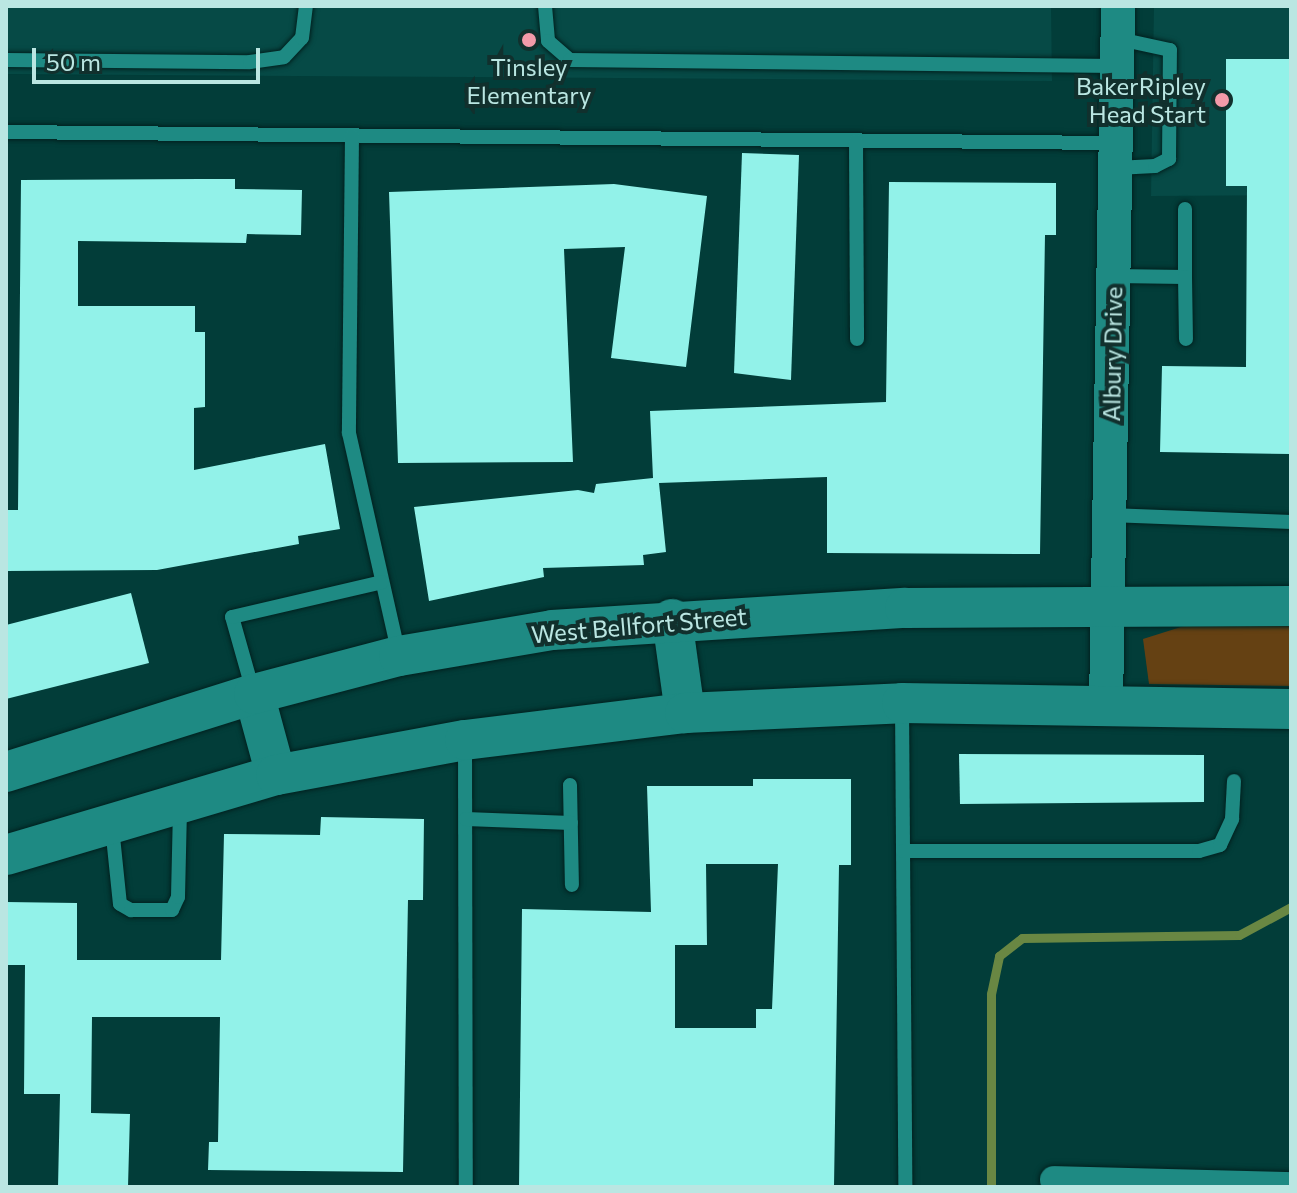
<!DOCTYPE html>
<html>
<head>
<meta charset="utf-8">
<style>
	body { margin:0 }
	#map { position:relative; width:1297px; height:1193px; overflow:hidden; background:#023d39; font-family:Commissioner,sans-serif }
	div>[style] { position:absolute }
	.built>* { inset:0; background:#064a46 }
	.green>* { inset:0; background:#654113 }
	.stream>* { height:9px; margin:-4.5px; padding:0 4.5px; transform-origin:4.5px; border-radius:4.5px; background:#698743 }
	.building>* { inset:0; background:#92f2e9 }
	.roads { filter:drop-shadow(0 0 2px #02211f) drop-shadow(0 0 2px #02211f) }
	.service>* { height:14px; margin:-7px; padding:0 7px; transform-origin:7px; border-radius:7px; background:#1e8a83 }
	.minor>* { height:28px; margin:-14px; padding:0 14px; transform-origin:14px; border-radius:14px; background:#1e8a83 }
	.tertiary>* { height:34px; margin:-17px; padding:0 17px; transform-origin:17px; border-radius:17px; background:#1e8a83 }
	.secondary>* { height:40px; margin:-20px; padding:0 20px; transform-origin:20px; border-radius:20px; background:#1e8a83 }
	.dots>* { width:22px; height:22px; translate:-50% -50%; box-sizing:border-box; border:4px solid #11302d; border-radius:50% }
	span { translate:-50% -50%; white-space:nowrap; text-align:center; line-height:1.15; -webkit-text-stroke:8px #11302d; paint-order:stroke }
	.poi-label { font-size:24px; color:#bae6e2 }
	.right { translate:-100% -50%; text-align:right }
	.street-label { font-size:24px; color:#bae6e2 }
	.frame { position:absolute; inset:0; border:8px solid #bae6e2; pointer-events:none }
	.scale { position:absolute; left:32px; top:48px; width:228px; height:36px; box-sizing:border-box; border:4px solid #bae6e2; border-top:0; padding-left:10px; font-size:24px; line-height:28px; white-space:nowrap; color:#bae6e2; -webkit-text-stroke:6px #11302d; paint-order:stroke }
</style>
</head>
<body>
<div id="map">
	<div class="built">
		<i style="clip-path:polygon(6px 6px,1051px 6px,1052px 81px,6px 74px)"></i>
		<i style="clip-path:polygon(1154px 6px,1291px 6px,1291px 195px,1151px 196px)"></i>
	</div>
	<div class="green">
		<i style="clip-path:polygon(1184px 626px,1291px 626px,1291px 686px,1149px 684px,1143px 639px)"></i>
	</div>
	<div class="stream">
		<i style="left:991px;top:1187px;width:193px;rotate:-90deg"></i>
		<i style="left:991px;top:994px;width:39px;rotate:-78deg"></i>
		<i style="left:999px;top:956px;width:29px;rotate:-38deg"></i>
		<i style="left:1022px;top:938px;width:217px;rotate:-0.8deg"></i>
		<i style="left:1239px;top:935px;width:59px;rotate:-28.3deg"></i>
	</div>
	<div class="building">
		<i style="clip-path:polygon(1226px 59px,1291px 59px,1291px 454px,1160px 452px,1162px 366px,1246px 367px,1247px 186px,1226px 186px)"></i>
		<i style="clip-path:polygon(742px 153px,799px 155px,791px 380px,734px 373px)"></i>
		<i style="clip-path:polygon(200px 179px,235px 179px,235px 189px,302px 190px,301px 235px,247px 234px,246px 243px,78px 241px,78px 306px,195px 306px,195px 332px,205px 332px,205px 407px,194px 408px,194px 470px,325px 444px,340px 529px,298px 536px,299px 544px,157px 570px,6px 571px,6px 510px,18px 510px,21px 180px)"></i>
		<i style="clip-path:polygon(889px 182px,1056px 183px,1056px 235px,1045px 235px,1040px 554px,827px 553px,827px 477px,659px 483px,666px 552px,643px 555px,644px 565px,543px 568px,544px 577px,429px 601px,414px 507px,578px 490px,594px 493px,596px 484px,653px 478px,650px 411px,886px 402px)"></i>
		<i style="clip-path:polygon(614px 184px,707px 196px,686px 367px,611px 358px,625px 247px,564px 249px,573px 462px,398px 463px,389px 192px)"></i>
		<i style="clip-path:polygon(131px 593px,149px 663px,6px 699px,6px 625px)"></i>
		<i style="clip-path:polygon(959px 754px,1204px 755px,1204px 802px,960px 804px)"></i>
		<i style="clip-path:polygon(evenodd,753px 779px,851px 779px,851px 865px,839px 865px,834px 1187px,519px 1187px,522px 909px,651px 912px,647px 786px,753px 786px,753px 779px,706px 864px,778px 864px,772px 1009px,756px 1009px,756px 1028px,675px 1028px,675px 945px,707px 945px,706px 864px)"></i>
		<i style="clip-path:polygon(321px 817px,424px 819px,423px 900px,408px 900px,403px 1172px,208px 1170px,209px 1142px,218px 1142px,220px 1017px,92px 1017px,91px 1113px,130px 1114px,128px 1187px,58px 1187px,60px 1094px,24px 1094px,25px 965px,6px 965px,6px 902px,77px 903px,77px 960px,221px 960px,224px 834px,320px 835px)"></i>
	</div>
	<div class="roads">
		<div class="service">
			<i style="left:545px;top:6px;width:35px;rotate:85deg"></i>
			<i style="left:548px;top:41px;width:29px;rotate:41deg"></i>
			<i style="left:570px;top:60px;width:547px;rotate:0.63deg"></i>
			<i style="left:6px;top:60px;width:244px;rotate:0.5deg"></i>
			<i style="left:250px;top:62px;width:34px;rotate:-8deg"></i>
			<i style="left:284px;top:57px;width:26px;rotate:-47deg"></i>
			<i style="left:302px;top:38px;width:32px;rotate:-83deg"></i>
			<i style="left:6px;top:132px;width:1110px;rotate:0.57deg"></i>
			<i style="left:352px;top:136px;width:297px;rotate:90.6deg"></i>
			<i style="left:349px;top:433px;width:228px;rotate:77.3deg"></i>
			<i style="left:856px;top:141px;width:198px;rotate:89.7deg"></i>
			<i style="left:1116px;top:168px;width:39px;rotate:-3deg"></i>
			<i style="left:1155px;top:166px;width:16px;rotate:-27deg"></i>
			<i style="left:1169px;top:159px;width:109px;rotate:-89.5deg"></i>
			<i style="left:1170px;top:50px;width:52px;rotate:-167.8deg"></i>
			<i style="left:1114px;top:276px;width:71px;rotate:0.8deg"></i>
			<i style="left:1185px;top:277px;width:68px;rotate:-90deg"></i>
			<i style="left:1185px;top:277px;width:62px;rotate:89.1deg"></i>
			<i style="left:1110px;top:515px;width:181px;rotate:2.2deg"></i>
			<i style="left:253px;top:691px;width:77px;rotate:-105.8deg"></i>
			<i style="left:232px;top:617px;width:154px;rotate:-13.1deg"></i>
			<i style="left:902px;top:704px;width:483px;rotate:89.6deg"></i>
			<i style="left:465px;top:743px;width:444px;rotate:89.9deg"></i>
			<i style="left:570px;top:785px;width:100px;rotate:88.9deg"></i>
			<i style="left:466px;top:819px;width:105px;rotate:2.2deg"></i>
			<i style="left:112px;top:827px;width:77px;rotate:84.1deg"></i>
			<i style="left:120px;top:904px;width:13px;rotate:29deg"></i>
			<i style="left:131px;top:910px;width:41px"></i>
			<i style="left:172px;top:910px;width:14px;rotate:-65deg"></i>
			<i style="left:178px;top:897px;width:89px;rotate:-88.7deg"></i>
			<i style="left:903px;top:851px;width:296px"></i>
			<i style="left:1199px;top:851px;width:22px;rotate:-16deg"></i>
			<i style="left:1220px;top:845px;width:29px;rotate:-65deg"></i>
			<i style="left:1232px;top:819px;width:38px;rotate:-87deg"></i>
		</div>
		<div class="minor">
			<i style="left:1054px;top:1180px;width:237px;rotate:1.5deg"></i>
		</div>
		<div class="tertiary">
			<i style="left:1106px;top:703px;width:697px;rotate:-89.01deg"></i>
		</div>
		<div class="secondary">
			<i style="left:672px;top:619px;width:95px;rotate:82.1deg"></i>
			<i style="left:254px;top:694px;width:84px;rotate:74.8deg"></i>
			<i style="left:6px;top:772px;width:260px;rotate:-17.5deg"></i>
			<i style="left:254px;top:694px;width:150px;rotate:-14.7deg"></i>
			<i style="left:399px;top:656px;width:155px;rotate:-9.6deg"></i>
			<i style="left:552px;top:630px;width:354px;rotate:-3.6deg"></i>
			<i style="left:905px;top:608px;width:386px;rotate:-0.3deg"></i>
			<i style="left:6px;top:855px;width:282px;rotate:-16.5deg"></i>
			<i style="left:276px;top:775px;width:192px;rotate:-10.5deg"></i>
			<i style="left:465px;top:740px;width:222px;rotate:-7deg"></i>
			<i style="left:685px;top:713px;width:217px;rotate:-2.6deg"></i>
			<i style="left:902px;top:703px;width:389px;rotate:0.9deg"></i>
		</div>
	</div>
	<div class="dots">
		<i style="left:529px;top:40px;background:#f39aa9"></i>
		<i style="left:1222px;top:100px;background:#f39aa9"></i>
	</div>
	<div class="poi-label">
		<span style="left:529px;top:81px">Tinsley<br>Elementary</span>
		<span class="right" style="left:1206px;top:100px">BakerRipley<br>Head Start</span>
	</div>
	<div class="street-label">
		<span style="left:1112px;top:354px;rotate:-89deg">Albury Drive</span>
		<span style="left:639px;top:625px;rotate:-5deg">West Bellfort Street</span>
	</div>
	<div class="frame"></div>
	<div class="scale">50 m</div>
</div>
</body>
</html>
